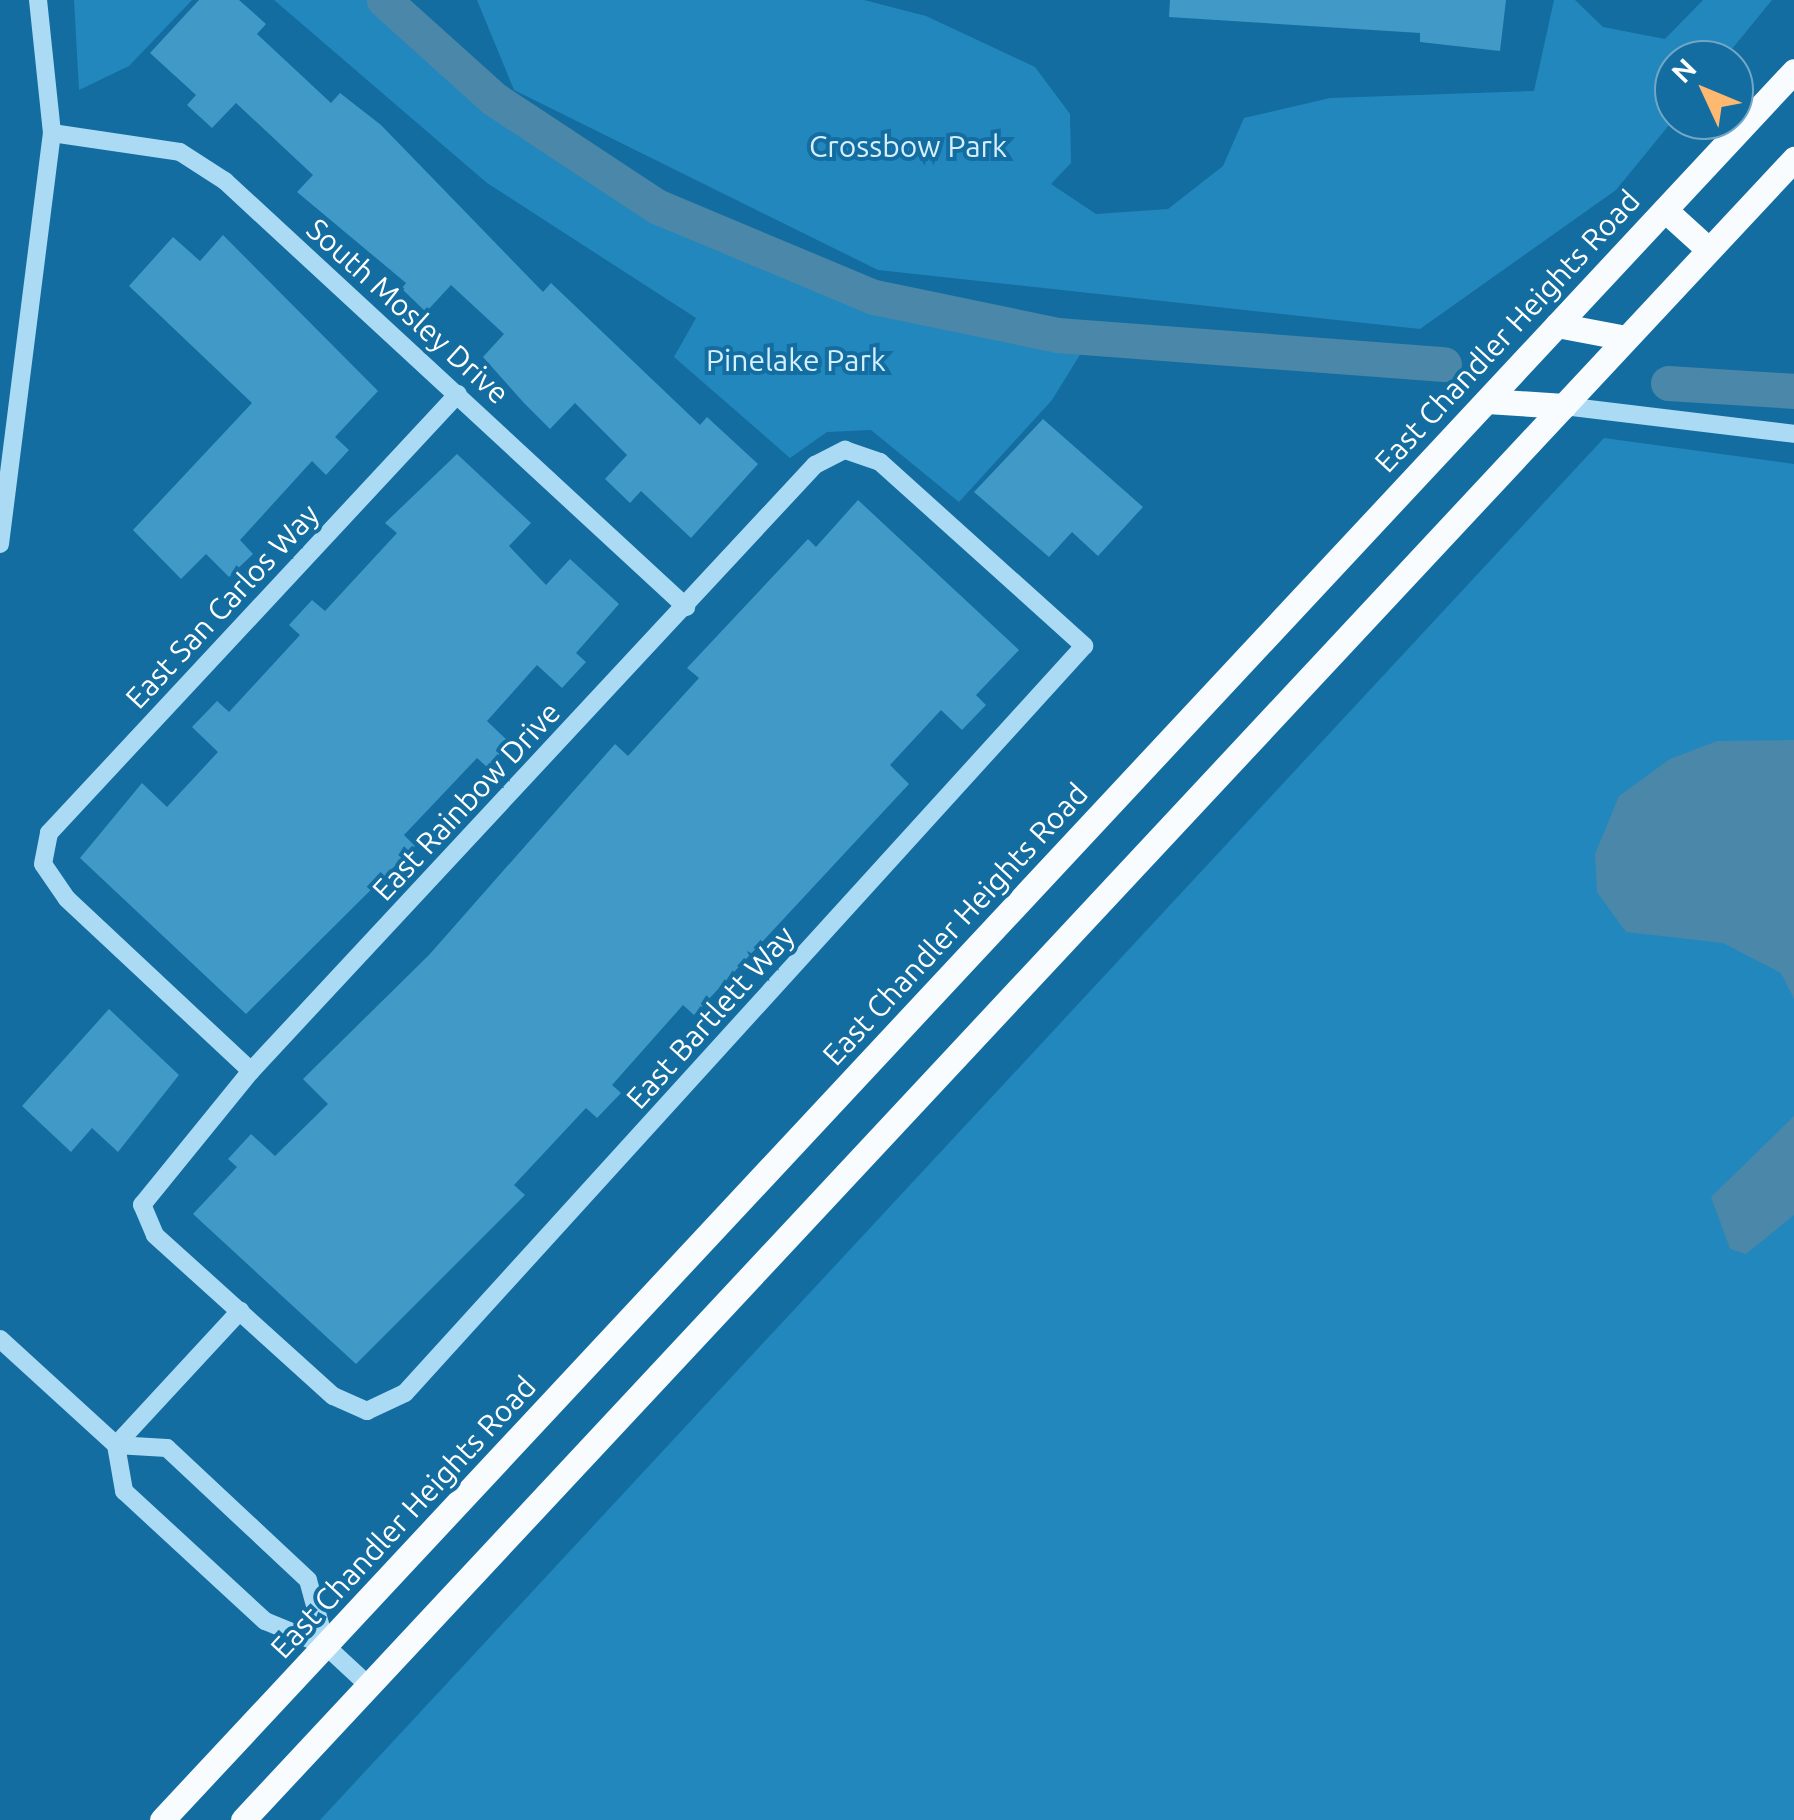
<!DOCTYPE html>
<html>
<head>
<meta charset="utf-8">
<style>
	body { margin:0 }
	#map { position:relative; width:1794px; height:1820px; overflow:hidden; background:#136da0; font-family:Ubuntu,sans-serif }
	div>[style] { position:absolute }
	.green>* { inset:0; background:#2287bd }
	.water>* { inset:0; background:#4a87a9 }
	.canal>* { height:35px; margin:-17.5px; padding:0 17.5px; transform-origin:17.5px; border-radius:17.5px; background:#4a87a9 }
	.building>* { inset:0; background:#4099c7 }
	.minor>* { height:18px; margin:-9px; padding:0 9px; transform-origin:9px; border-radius:9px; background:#abdbf4 }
	.major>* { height:25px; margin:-12.5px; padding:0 12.5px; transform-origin:12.5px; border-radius:12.5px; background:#f9fcff }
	span { translate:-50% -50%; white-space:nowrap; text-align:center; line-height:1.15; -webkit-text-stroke:8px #136da0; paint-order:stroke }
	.park-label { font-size:30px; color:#d4effe }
	.street-label { font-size:30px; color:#fff }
	.north { position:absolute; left:1654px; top:40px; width:100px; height:100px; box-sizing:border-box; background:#136da0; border:2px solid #71a7c6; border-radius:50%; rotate:314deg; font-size:28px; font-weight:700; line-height:40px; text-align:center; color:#fff }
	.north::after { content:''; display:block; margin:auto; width:35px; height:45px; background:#ffb86f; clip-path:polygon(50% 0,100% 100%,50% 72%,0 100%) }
</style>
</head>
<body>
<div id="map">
	<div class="green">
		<i style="clip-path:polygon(74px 0,192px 0,129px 66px,79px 90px)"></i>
		<i style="clip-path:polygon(274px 0,373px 0,527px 134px,764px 263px,995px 335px,1086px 345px,1052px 400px,959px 502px,871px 430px,827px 432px,790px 458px,674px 357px,696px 318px,487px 183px)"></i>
		<i style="clip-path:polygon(477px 0,864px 0,926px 16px,1035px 67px,1070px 114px,1071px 163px,1051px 184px,1096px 214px,1168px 209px,1223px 166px,1244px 118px,1330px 98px,1534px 91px,1554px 0,1575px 0,1603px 27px,1665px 39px,1703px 0,1772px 0,1723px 60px,1674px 60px,1674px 119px,1616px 190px,1420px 329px,878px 270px,514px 90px)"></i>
		<i style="clip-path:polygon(1604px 438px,1794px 464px,1794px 1820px,320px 1820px)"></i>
	</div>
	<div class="water">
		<i style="clip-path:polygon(1794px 740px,1794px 999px,1781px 973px,1723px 943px,1626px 932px,1597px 892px,1595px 854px,1619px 796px,1670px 759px,1717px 741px)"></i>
		<i style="clip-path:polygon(1794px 1116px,1794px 1215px,1746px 1254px,1730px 1249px,1711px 1197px)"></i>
	</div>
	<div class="canal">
		<i style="left:384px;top:0;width:148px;rotate:42deg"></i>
		<i style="left:494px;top:99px;width:194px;rotate:33.4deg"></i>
		<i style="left:656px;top:206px;width:236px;rotate:22.7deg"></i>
		<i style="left:874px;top:297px;width:187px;rotate:11.7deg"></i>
		<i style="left:1057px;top:335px;width:388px;rotate:4.3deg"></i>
		<i style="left:1668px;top:383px;width:126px;rotate:3.6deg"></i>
	</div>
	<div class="building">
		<i style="clip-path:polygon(199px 0,239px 0,266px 24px,257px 34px,331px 103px,340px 93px,381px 125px,543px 292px,551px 283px,700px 425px,707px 417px,758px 464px,691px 538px,641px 491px,630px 503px,605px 479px,627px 455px,575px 403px,550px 429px,524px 403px,483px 357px,504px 334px,451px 285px,426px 312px,401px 288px,406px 283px,297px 192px,313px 175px,236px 103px,212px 128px,187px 105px,196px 95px,150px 53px)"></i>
		<i style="clip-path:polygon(1170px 0,1506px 0,1500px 51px,1420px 42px,1420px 33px,1169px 17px)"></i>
		<i style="clip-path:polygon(223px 235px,378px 391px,335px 437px,349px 450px,326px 475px,312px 461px,240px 540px,253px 554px,229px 577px,206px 554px,181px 579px,133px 530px,252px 403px,129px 286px,173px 237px,200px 261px)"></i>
		<i style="clip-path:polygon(1043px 419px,1143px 507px,1098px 556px,1072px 532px,1049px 557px,974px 492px)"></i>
		<i style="clip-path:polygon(457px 454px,531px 523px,509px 546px,546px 585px,570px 559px,619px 604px,576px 653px,586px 662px,562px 688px,537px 665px,487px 721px,510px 743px,487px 767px,477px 758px,404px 835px,415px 846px,246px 1014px,80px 858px,142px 783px,167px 807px,218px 752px,192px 727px,217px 701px,229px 712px,300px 635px,289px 625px,312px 600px,325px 611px,397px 533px,385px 523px)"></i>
		<i style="clip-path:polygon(858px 500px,1019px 650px,976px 695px,986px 705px,962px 730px,941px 710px,890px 765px,909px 784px,694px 1015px,683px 1005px,612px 1085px,621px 1093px,597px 1118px,586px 1108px,514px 1185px,525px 1195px,356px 1364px,193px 1214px,237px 1167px,228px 1159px,251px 1134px,275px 1156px,328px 1104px,303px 1079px,429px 955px,615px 744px,628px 756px,699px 678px,687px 668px,808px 539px,816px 547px)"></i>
		<i style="clip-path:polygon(109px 1009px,179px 1075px,118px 1152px,92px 1128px,71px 1152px,22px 1106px)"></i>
	</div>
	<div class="minor">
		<i style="left:52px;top:133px;width:129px;rotate:8.4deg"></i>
		<i style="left:180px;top:152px;width:54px;rotate:32.8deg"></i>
		<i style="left:225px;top:181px;width:628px;rotate:42.74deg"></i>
		<i style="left:1564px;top:406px;width:232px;rotate:6.9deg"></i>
		<i style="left:845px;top:450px;width:37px;rotate:19deg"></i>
		<i style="left:880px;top:462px;width:275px;rotate:42deg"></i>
		<i style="left:1084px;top:646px;width:1009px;rotate:132.27deg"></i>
		<i style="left:405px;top:1393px;width:42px;rotate:154.7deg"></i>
		<i style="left:367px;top:1411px;width:37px;rotate:-156deg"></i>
		<i style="left:333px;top:1396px;width:240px;rotate:-137.9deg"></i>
		<i style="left:155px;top:1235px;width:33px;rotate:-113deg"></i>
		<i style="left:142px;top:1205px;width:173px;rotate:-50.9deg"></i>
		<i style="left:251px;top:1071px;width:828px;rotate:-47.06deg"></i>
		<i style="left:815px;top:465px;width:34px;rotate:-27deg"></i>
		<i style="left:0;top:544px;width:414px;rotate:-82.8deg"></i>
		<i style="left:52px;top:133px;width:134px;rotate:-96deg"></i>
		<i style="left:251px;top:1071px;width:252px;rotate:-136.9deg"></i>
		<i style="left:67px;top:899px;width:42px;rotate:-124.4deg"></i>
		<i style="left:43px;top:864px;width:32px;rotate:-79deg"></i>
		<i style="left:49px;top:833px;width:600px;rotate:-47.03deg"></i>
		<i style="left:0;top:1339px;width:157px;rotate:42.4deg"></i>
		<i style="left:116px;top:1445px;width:47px;rotate:80.1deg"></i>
		<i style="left:124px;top:1491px;width:192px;rotate:42.7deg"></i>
		<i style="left:265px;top:1621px;width:66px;rotate:22.3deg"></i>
		<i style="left:326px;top:1646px;width:59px;rotate:42.9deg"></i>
		<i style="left:116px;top:1445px;width:51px;rotate:3.4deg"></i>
		<i style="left:167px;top:1448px;width:193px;rotate:43.1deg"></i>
		<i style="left:308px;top:1580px;width:68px;rotate:74.7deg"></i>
		<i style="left:116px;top:1445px;width:183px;rotate:-47.2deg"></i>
	</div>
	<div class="major">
		<i style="left:1665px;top:210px;width:58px;rotate:42.2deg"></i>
		<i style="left:1557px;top:325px;width:70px;rotate:10.7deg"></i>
		<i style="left:1487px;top:401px;width:77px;rotate:3.7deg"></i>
		<i style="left:162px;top:1820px;width:2392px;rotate:-46.98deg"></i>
		<i style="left:243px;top:1820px;width:2273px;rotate:-46.96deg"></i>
	</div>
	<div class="park-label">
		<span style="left:908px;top:146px">Crossbow Park</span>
		<span style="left:796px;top:360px">Pinelake Park</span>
	</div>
	<div class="street-label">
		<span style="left:408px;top:311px;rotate:42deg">South Mosley Drive</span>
		<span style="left:1507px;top:331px;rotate:-47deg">East Chandler Heights Road</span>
		<span style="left:222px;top:606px;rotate:-47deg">East San Carlos Way</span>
		<span style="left:466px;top:801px;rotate:-47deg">East Rainbow Drive</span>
		<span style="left:955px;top:924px;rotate:-47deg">East Chandler Heights Road</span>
		<span style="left:710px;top:1017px;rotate:-48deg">East Bartlett Way</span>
		<span style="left:403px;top:1517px;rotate:-47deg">East Chandler Heights Road</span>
	</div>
	<div class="north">N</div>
</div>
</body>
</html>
